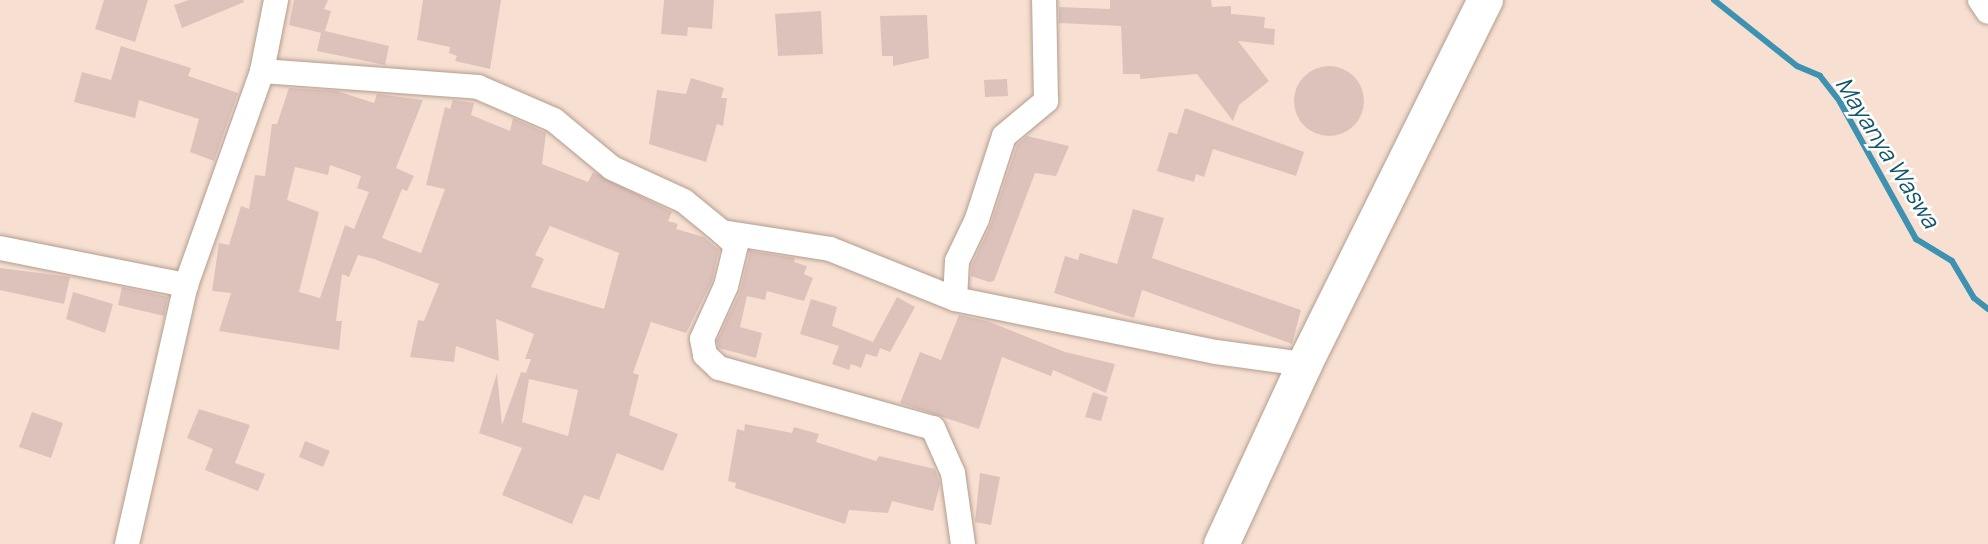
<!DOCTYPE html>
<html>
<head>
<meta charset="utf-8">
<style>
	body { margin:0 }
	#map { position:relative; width:1988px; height:544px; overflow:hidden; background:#f7e0d1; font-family:Manrope,sans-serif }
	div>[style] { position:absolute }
	.stream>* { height:6px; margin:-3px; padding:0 3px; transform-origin:3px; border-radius:3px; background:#3d92b1 }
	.building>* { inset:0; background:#ddc2bb }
	.round { border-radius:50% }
	.roads { filter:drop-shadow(0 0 2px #b39d90) drop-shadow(0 0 2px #b39d90) }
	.street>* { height:24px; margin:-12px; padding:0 12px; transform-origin:12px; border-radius:12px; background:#fff }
	.secondary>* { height:35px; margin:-17.5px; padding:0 17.5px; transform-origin:17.5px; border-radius:17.5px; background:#fff }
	span { translate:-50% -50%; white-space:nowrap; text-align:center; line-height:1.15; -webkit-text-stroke:5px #fff; paint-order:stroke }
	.water-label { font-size:23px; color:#10566c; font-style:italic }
</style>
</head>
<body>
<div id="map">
	<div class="stream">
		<i style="left:1714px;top:0;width:106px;rotate:38.5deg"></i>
		<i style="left:1797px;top:66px;width:25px;rotate:23deg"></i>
		<i style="left:1820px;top:76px;width:33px;rotate:52deg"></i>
		<i style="left:1840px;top:102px;width:157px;rotate:61deg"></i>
		<i style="left:1916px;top:239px;width:42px;rotate:31.4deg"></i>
		<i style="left:1952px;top:261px;width:43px;rotate:59.3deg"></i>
		<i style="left:1974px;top:298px;width:18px;rotate:38deg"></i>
	</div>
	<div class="building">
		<i style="clip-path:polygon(104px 0,148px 0,135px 42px,95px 29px)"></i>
		<i style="clip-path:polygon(189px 0,243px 0,244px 2px,182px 28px,174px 5px)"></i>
		<i style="clip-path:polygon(294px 0,328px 0,324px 9px,331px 11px,325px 31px,389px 46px,385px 65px,317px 51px,321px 33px,289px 25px)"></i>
		<i style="clip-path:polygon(423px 0,501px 0,490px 69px,455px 61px,457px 56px,449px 53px,450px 47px,417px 40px)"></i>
		<i style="clip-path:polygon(664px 0,714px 0,712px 29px,688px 27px,687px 36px,661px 34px)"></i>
		<i style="clip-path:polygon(1110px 0,1211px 0,1212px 7px,1231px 6px,1231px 14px,1265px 17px,1264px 28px,1275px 29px,1274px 45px,1238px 41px,1269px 81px,1239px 105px,1233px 121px,1197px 74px,1140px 79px,1140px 74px,1123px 74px,1121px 26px,1059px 23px,1059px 7px,1110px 9px)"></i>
		<i style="clip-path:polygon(821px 11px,823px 54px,778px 56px,775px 14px)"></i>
		<i style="clip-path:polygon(927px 15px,929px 58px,893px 66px,893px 56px,882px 56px,880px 16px)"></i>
		<i style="clip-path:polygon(121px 46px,191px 68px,188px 76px,238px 93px,214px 161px,190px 152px,199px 119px,139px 100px,135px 118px,74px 102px,82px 72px,111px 80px)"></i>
		<i class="round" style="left:1294px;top:66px;width:70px;height:70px"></i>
		<i style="clip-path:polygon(691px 78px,724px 88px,721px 98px,727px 98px,723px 126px,717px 124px,706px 162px,649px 144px,657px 90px,686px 94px)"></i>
		<i style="clip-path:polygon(1007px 79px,1008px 96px,985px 97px,984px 80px)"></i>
		<i style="clip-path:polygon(evenodd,289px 88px,337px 91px,374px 103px,377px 94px,423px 100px,396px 168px,414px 176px,407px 191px,402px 189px,382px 238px,421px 253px,445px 189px,426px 185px,445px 107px,450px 109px,453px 100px,474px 103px,471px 115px,510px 131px,513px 118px,546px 133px,542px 164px,588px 182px,593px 172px,672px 212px,668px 221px,678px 224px,676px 229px,704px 237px,719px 250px,712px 281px,686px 333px,651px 322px,633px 373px,639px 375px,629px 415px,678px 434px,663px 471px,617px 453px,599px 500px,584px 495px,572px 524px,502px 495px,522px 448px,479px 433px,497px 373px,502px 425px,521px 372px,526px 373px,531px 359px,525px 359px,534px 334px,496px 319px,499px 361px,456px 346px,454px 362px,410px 357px,418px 320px,424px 321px,439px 284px,374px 259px,358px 255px,349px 277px,342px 274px,336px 321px,342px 321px,339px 350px,219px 331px,231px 293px,212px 291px,219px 243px,229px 245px,241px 206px,249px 209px,255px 175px,265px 176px,272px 124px,277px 124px,289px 88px,330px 165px,361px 176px,357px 188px,369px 192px,354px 229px,345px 225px,320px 298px,299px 292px,319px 212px,287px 200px,295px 167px,328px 175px,330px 165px,289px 88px,550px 226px,619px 253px,604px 309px,531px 287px,544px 259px,535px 255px,550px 226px,289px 88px,529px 379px,578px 390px,568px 436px,522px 422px,529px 379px)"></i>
		<i style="clip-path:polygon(1185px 108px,1304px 152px,1296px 176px,1213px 149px,1204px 177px,1196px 174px,1194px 182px,1157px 171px,1169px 132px,1177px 134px)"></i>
		<i style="clip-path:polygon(1027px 136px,1069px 146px,1056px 176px,1035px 173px,994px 281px,989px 282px,971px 276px,972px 265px,991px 224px,1017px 145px)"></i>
		<i style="clip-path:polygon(1133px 209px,1164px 218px,1152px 258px,1301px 310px,1292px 344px,1142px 290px,1134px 318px,1054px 293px,1065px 256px,1078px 260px,1080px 253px,1117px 264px)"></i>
		<i style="clip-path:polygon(750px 251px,795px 258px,794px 262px,807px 266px,804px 274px,813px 278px,804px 301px,767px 291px,765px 300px,747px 296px,740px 327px,762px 333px,756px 358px,719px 348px,717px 341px,740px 292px)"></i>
		<i style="clip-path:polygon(0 268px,70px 277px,64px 304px,0 290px)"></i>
		<i style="clip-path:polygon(122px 287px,168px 297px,164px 316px,118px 305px)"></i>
		<i style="clip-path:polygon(73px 292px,113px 304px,105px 333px,66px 319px)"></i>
		<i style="clip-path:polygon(897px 297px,915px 307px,890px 352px,880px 348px,877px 357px,866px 354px,861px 368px,851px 364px,849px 370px,832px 364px,839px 346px,800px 334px,811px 299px,837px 307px,832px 326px,873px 342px)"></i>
		<i style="clip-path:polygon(959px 315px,987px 321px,1065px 352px,1115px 364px,1106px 393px,1053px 370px,1051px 376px,1002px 357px,979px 429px,900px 403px,920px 352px,941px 360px)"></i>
		<i style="clip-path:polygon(1093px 392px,1108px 397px,1101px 421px,1085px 417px)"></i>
		<i style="clip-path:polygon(199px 409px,250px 425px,235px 463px,265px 474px,258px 491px,205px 470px,213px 449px,187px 438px)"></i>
		<i style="clip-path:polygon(32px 412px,63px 423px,51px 458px,19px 447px)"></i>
		<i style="clip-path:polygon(745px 424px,792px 433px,794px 427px,819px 434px,816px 442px,876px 461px,879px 456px,935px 469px,940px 484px,933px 511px,892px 501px,888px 513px,849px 510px,845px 524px,735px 488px,736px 483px,728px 481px,737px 429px,744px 431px)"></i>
		<i style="clip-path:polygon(305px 441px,330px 451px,323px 467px,299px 457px)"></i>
		<i style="clip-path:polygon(980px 473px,1000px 477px,991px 525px,975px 522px)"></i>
	</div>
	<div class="roads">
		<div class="street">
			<i style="left:1980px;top:0;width:14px;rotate:56deg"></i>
			<i style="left:262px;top:71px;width:217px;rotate:4.2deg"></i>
			<i style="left:478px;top:87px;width:83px;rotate:23.5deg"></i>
			<i style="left:554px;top:120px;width:75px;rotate:39.6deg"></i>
			<i style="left:612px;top:168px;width:79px;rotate:24.6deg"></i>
			<i style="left:684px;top:201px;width:49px;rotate:39.2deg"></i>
			<i style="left:722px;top:232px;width:109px;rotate:8.9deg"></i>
			<i style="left:830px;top:249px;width:135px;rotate:21.8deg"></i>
			<i style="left:955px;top:299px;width:266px;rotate:11.5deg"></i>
			<i style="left:1216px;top:352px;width:89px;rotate:7.8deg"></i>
			<i style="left:722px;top:232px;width:19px;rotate:43deg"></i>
			<i style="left:736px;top:245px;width:42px;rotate:103.7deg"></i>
			<i style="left:726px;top:286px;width:58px;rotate:114.4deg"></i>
			<i style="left:702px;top:339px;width:16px;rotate:79deg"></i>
			<i style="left:705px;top:355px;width:19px;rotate:43deg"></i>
			<i style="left:719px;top:368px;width:222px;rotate:15.7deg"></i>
			<i style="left:933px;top:428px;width:49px;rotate:66deg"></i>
			<i style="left:953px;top:473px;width:72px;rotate:82deg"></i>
			<i style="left:0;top:248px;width:190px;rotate:11.3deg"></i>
			<i style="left:955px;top:299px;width:38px;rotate:-87deg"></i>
			<i style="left:957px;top:261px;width:47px;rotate:-64.5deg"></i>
			<i style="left:977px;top:219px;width:87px;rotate:-72deg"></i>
			<i style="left:1004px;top:136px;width:55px;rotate:-39.8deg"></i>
			<i style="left:1046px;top:101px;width:101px;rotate:-91.1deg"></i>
			<i style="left:127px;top:544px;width:266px;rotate:-77.2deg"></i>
			<i style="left:186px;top:285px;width:227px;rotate:-70.4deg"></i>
			<i style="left:262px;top:71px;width:72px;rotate:-78.8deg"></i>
		</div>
		<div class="secondary">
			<i style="left:1221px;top:544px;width:198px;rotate:-65.2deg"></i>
			<i style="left:1304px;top:364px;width:407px;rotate:-63.6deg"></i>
		</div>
	</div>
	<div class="water-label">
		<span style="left:1888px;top:152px;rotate:58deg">Mayanya Waswa</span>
	</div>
</div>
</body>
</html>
